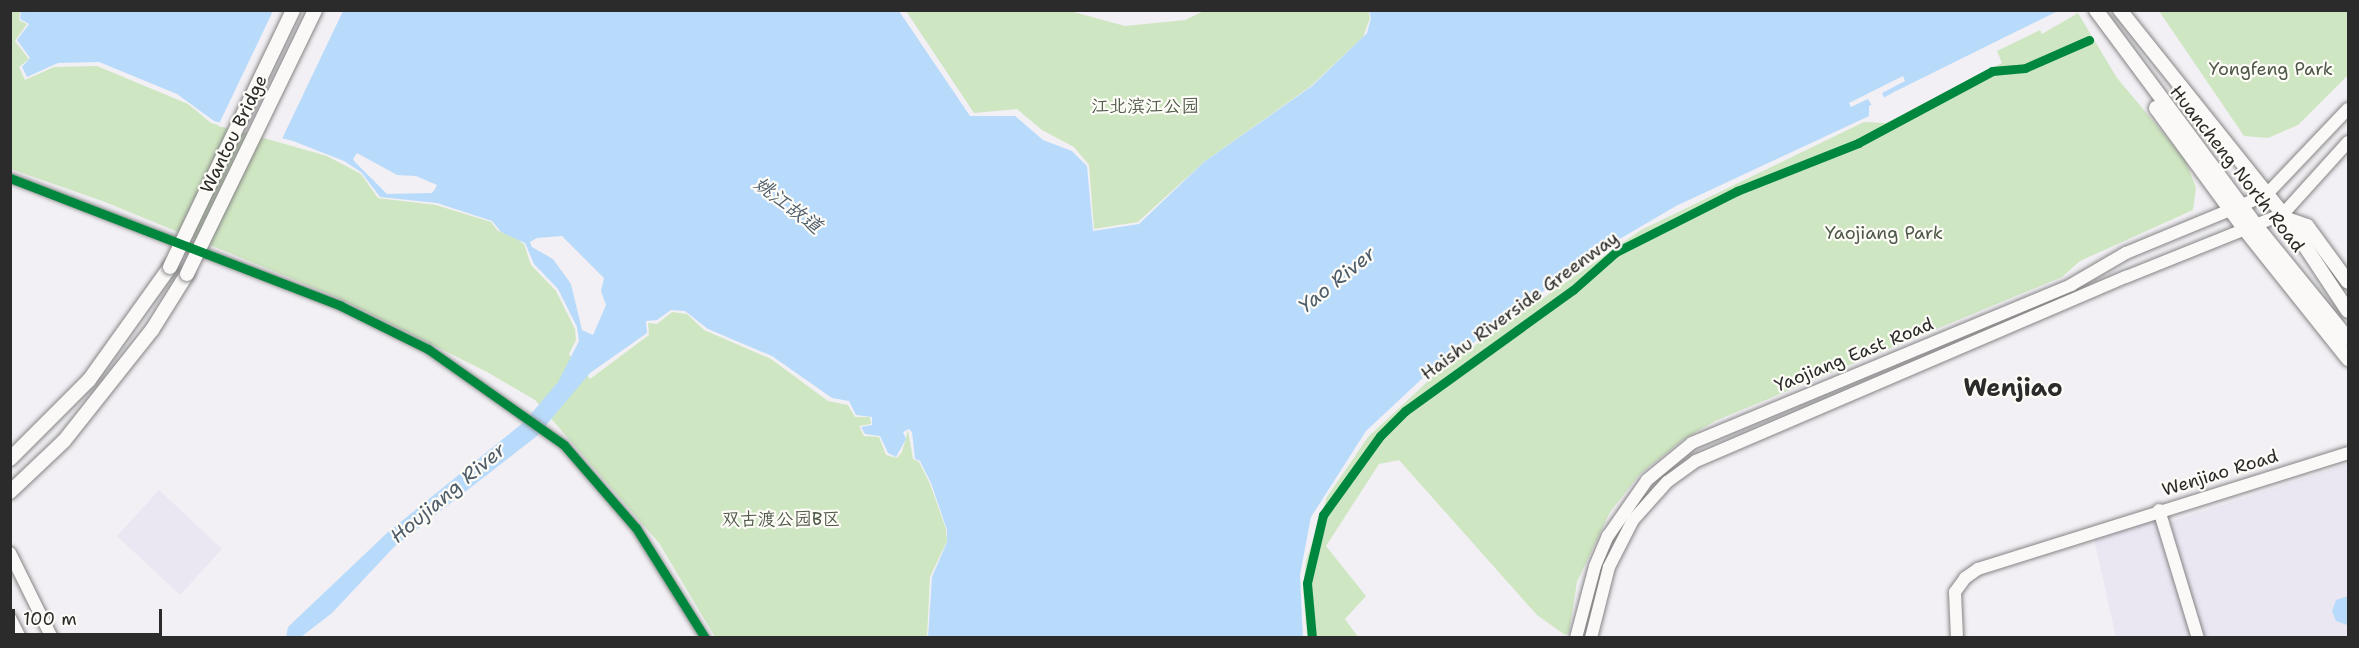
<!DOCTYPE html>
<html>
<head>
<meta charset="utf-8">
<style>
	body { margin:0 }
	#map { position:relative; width:2359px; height:648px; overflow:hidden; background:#f2f0f4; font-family:"Shantell Sans","LXGW WenKai TC",sans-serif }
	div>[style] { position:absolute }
	.built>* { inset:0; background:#eae7f3 }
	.green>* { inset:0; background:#cfe6c2 }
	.water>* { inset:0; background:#b9dbfb }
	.pier>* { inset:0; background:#f2f0f4 }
	.roads { filter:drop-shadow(0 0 2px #858485) drop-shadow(0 0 2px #858485) }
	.street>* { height:8px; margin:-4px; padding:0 4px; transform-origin:4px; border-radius:4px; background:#faf9f8 }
	.secondary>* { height:12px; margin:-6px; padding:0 6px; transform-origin:6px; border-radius:6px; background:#faf9f8 }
	.primary>* { height:14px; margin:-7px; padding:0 7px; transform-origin:7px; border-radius:7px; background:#faf9f8 }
	.bridges { filter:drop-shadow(0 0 2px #858485) drop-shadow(0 0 2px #858485) }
	.primary-bridge>* { height:14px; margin:-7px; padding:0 7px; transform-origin:7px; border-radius:7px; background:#faf9f8 }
	.cycleway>* { height:9px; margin:-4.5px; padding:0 4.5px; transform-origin:4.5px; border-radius:4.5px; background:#00873e }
	span { translate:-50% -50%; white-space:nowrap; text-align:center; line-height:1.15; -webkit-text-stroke:4.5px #fdfcf7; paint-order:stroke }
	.park-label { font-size:18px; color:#4d5847 }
	.street-label { font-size:18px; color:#2b2b2b }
	.water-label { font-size:20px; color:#4e5d6a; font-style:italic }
	.district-label { font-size:24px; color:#2b2b2b; font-weight:700 }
	.frame { position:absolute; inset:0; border:12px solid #2b2b2b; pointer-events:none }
	.scale { position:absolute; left:12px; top:609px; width:150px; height:27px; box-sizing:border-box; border:3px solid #2b2b2b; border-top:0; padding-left:8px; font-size:18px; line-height:21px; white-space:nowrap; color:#2b2b2b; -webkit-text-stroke:4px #fdfcf7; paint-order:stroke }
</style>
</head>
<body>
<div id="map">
	<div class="built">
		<i style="clip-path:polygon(2348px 464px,2348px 637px,2202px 637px,2170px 522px)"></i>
		<i style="clip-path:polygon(159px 490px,222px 549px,180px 595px,117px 536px)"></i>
		<i style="clip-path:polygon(2154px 517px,2192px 637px,2116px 637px,2094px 539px)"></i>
	</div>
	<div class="green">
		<i style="clip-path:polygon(1206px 10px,1368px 10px,1370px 18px,1363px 37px,1311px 86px,1204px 162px,1138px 222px,1094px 229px,1089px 165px,1074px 147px,1042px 130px,1017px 109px,974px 113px,906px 11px,1070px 11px,1125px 26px,1185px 20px)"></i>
		<i style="clip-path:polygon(11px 11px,20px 11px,19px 20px,27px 24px,15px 41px,29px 59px,19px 67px,25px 80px,54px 67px,97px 66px,188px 104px,211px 123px,327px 156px,361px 174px,378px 198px,436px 205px,491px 222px,498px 231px,510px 234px,524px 244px,531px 265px,556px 291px,575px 329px,576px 340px,569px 354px,590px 379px,649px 335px,648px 323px,657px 324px,672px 312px,687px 314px,704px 330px,771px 359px,828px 401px,848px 405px,855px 417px,870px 417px,871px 424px,859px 426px,864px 436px,879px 437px,886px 455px,897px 458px,902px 452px,908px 430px,913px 459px,919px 462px,930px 484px,946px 529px,947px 541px,930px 577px,927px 637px,715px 637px,659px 543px,535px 400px,487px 372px,339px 298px,105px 202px,11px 169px)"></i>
		<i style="clip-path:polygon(2159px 11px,2348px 11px,2348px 75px,2298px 125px,2268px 138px,2244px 136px)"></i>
		<i style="clip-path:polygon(2078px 13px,2117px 78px,2185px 159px,2196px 188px,2193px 210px,2080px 261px,2062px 277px,1715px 421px,1684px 439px,1640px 474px,1610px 512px,1577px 582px,1569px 633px,1565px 635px,1537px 615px,1399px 460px,1379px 464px,1326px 546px,1366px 596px,1345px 619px,1358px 637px,1307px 637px,1303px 589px,1306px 561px,1327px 497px,1368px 437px,1440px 370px,1641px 230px,1864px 122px,1886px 123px,2002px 63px,1997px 51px,2040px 30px,2042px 34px)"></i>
	</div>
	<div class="water">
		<i style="clip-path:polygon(evenodd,21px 10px,899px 11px,970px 116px,1015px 116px,1043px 140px,1072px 151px,1087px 166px,1093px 231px,1139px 224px,1204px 162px,1312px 86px,1367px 33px,1371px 18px,1369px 11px,2058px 11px,1894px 92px,1869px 106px,1869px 116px,1676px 206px,1594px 254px,1446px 363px,1442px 360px,1366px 431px,1311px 517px,1300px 575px,1303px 638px,928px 637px,932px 577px,947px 542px,947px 530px,931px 483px,920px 461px,915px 459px,912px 432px,909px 429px,903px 432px,906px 439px,896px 457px,888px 453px,880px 436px,865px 434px,861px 427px,872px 425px,872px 417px,856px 415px,849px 401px,832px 398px,772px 356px,708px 329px,685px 311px,671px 310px,657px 320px,646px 321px,647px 333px,590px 373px,537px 436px,394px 547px,332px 613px,301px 637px,286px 637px,288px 627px,387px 533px,524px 422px,558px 382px,579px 341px,577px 327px,558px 289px,534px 264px,525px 243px,501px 232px,492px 221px,437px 203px,380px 197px,361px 172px,344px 161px,293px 141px,214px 121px,177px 94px,99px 62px,58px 63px,27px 77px,22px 67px,30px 58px,17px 40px,29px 24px,20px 19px,21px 10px,357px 153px,397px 175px,416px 176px,437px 185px,435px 189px,432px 193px,387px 194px,356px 163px,353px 159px,357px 153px,21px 10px,562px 236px,604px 278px,601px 291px,606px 305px,593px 335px,582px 330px,571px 284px,553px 259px,532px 247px,530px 242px,537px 238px,562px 236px)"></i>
		<i style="clip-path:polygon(2348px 596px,2348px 625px,2347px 625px,2336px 621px,2332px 611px,2336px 600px)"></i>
	</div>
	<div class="pier">
		<i style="clip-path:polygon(273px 11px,343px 11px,281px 141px,218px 126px)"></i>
		<i style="clip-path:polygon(1903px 76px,1905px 81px,1882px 93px,1885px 100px,1873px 107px,1868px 99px,1851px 107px,1849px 103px)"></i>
	</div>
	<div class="roads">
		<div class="street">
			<i style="left:10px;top:178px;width:355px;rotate:21.1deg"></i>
			<i style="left:341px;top:306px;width:97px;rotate:26.3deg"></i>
			<i style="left:428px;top:349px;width:166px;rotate:35.2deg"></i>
			<i style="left:564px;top:445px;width:110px;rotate:49.1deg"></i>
			<i style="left:636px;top:528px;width:130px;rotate:57.9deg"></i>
		</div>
		<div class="secondary">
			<i style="left:2159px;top:510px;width:134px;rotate:73.1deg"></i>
			<i style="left:10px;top:553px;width:95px;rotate:63.7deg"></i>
			<i style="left:10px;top:618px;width:22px;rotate:63deg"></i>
			<i style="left:1576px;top:638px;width:74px;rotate:-75.2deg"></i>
			<i style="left:1595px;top:566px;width:33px;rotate:-67deg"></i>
			<i style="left:1608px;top:536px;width:68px;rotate:-55.1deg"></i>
			<i style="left:1647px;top:480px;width:58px;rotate:-39.4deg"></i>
			<i style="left:1692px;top:443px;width:411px;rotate:-22.6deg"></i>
			<i style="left:2071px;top:285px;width:64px;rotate:-30.2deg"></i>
			<i style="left:2126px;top:253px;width:152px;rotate:-22.5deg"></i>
			<i style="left:2266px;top:195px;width:119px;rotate:-46.4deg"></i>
			<i style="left:1591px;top:638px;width:73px;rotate:-75.8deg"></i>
			<i style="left:1609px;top:567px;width:53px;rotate:-62.9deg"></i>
			<i style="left:1633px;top:520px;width:51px;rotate:-48.2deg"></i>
			<i style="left:1667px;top:482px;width:36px;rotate:-36deg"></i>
			<i style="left:1696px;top:461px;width:468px;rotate:-23.2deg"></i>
			<i style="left:2126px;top:277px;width:169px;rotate:-21.9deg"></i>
			<i style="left:2283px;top:214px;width:97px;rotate:-47.9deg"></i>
			<i style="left:1957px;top:638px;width:46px;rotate:-92.5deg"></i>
			<i style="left:1955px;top:592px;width:17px;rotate:-54deg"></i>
			<i style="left:1965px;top:578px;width:16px;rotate:-35deg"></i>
			<i style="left:1978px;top:569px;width:388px;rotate:-17.4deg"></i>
		</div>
		<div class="primary">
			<i style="left:2096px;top:10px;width:270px;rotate:53.4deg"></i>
			<i style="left:2257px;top:227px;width:144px;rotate:50.9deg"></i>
			<i style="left:2120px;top:10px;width:268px;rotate:51.4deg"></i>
			<i style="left:2287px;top:219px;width:110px;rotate:56.5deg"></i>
			<i style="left:2156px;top:108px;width:152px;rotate:53.8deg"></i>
			<i style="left:2246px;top:231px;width:164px;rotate:51.4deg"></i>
			<i style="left:2287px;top:219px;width:21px;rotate:19deg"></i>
			<i style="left:2307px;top:226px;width:69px;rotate:53.8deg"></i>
			<i style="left:10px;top:459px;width:112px;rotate:-45deg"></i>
			<i style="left:89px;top:380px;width:139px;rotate:-54.4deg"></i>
			<i style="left:10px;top:492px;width:74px;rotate:-43.4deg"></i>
			<i style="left:64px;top:441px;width:142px;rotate:-51.6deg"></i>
			<i style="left:152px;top:330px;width:66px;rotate:-58deg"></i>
		</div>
	</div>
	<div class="bridges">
		<div class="primary-bridge">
			<i style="left:170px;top:267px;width:285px;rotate:-64.4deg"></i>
			<i style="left:187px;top:274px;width:293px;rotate:-64.1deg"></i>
		</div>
	</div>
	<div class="cycleway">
		<i style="left:10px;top:178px;width:355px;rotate:21.1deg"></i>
		<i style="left:341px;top:306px;width:97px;rotate:26.3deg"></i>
		<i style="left:428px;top:349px;width:166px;rotate:35.2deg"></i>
		<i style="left:564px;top:445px;width:110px;rotate:49.1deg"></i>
		<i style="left:636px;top:528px;width:130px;rotate:57.9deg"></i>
		<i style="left:1312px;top:638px;width:55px;rotate:-95.2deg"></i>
		<i style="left:1307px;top:583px;width:70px;rotate:-76.8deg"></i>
		<i style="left:1323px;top:515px;width:97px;rotate:-54.2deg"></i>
		<i style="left:1380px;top:436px;width:35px;rotate:-45deg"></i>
		<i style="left:1405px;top:411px;width:207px;rotate:-35.8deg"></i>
		<i style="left:1573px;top:290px;width:57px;rotate:-41.5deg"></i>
		<i style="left:1616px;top:252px;width:136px;rotate:-26.8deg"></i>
		<i style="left:1737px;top:191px;width:130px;rotate:-21.6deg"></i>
		<i style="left:1858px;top:143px;width:152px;rotate:-28.2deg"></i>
		<i style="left:1992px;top:71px;width:33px;rotate:-5deg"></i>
		<i style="left:2025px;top:68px;width:70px;rotate:-23.6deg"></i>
	</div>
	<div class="park-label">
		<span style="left:2271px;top:69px">Yongfeng Park</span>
		<span style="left:1145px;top:106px">江北滨江公园</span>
		<span style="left:1884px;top:233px">Yaojiang Park</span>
		<span style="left:781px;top:519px">双古渡公园B区</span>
	</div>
	<div class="street-label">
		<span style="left:234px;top:134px;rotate:-64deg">Wantou Bridge</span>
		<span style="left:2237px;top:169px;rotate:52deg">Huancheng North Road</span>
		<span style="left:1520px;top:306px;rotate:-36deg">Haishu Riverside Greenway</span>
		<span style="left:1854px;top:355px;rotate:-22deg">Yaojiang East Road</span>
		<span style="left:2220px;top:473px;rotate:-17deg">Wenjiao Road</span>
	</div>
	<div class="water-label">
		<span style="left:788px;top:205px;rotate:37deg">姚江故道</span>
		<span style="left:1337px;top:280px;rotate:-39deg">Yao River</span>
		<span style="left:448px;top:493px;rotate:-40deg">Houjiang River</span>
	</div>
	<div class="district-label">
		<span style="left:2013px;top:389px">Wenjiao</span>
	</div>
	<div class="frame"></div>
	<div class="scale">100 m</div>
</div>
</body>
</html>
